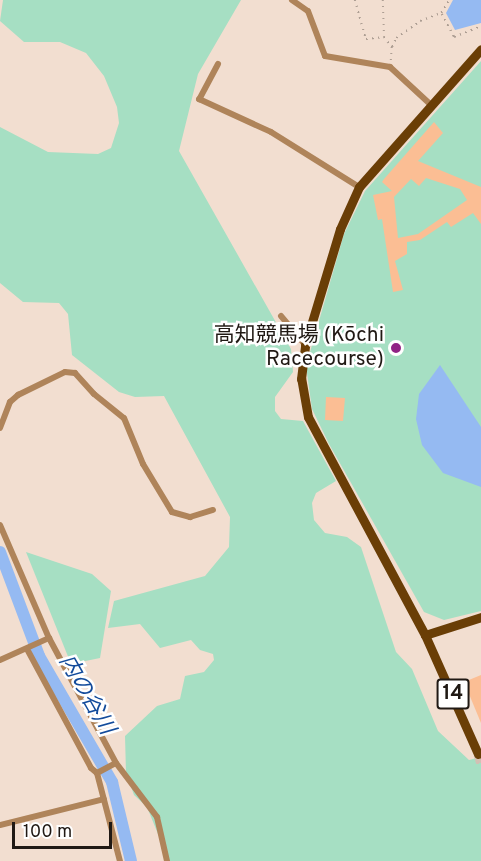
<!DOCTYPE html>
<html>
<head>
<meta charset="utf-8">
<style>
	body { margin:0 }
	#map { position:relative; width:481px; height:861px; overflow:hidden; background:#f2ded0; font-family:Overpass,"Noto Sans JP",sans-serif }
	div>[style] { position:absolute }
	.green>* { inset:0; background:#a6dfc3 }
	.water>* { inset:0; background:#95baf2 }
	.river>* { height:12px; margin:-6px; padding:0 6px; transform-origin:6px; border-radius:6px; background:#95baf2 }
	.building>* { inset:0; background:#fbbe94 }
	.primary-tunnel>* { height:9px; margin-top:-4.5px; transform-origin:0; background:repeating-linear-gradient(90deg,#d2c0b4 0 9px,transparent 0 13.5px) }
	.path>* { height:1.5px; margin-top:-0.75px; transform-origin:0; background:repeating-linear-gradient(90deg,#ad9e93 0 1.5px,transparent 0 6px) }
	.minor>* { height:6px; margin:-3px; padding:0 3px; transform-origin:3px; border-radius:3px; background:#af845a }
	.primary>* { height:9px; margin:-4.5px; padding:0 4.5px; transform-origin:4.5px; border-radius:4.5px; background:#6a3e06 }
	.dots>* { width:16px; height:16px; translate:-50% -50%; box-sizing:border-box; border:3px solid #fff; border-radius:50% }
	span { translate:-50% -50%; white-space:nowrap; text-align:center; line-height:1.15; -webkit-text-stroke:5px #fff; paint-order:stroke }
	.shield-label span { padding:2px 4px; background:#fff; border:2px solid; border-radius:4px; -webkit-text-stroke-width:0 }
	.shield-label { font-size:20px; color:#201914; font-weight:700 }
	.poi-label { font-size:21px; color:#201914 }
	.right { translate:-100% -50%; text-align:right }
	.water-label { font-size:22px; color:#134b9b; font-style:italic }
	.scale { position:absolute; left:12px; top:822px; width:100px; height:27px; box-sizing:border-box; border:3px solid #201914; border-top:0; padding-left:8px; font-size:18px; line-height:21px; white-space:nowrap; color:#201914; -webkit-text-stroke:4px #fff; paint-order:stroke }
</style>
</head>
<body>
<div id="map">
	<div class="green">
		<i style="clip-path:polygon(3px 0,241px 0,198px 74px,179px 151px,291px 349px,293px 372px,275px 397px,275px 411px,281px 419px,303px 421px,336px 481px,316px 493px,312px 503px,314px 520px,325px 533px,347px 537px,361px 547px,396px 652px,412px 669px,438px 731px,469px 760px,481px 757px,481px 861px,169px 861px,147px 807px,134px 795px,126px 773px,125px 736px,157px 706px,180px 699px,185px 676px,204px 672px,214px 660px,213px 654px,200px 650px,191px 640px,160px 648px,140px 624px,108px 628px,114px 601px,205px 576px,229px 547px,230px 517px,164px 396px,135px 397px,119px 392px,72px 355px,68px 314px,59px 303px,23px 302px,0 283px,0 127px,48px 152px,98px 154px,111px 148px,119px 123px,117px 107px,104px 76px,86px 53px,60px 42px,24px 42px,0 21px)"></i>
		<i style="clip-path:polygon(481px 61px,481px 611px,444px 620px,424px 612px,329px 444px,312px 409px,306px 366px,344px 234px,365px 191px)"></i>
		<i style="clip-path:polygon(26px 552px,92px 574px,111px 591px,100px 658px,71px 664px)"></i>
	</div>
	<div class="water">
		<i style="clip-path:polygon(453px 0,481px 0,481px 23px,455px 30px,446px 13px)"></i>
		<i style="clip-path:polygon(440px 365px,481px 427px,481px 487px,443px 473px,422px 445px,416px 419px,419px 394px)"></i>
	</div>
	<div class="river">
		<i style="left:0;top:552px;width:111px;rotate:69.4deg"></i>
		<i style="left:39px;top:656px;width:146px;rotate:59.9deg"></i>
		<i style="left:112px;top:782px;width:81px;rotate:76.5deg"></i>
	</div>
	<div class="building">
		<i style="clip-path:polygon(evenodd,434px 122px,443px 133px,418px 161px,481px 187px,481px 224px,473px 213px,451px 227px,447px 222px,420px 240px,407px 242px,407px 254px,395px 261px,403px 290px,393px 292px,382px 219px,378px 220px,373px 195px,392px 191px,382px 182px,384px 179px,434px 122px,426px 178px,460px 189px,467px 200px,418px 234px,398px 238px,394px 197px,411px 179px,419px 186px,426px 178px)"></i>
		<i style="clip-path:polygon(326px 397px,345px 398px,343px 421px,325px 420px)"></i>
		<i style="clip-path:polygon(481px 675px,481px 723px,464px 682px)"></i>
	</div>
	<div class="primary-tunnel">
		<i style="left:478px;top:754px;width:10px;rotate:73deg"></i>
	</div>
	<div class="path">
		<i style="left:355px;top:0;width:41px;rotate:74.2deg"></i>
		<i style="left:366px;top:39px;width:18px;rotate:-6deg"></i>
		<i style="left:383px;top:0;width:37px;rotate:88deg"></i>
		<i style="left:384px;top:37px;width:13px;rotate:51deg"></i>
		<i style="left:392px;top:47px;width:15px;rotate:94deg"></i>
		<i style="left:442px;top:14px;width:26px;rotate:62deg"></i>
		<i style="left:454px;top:37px;width:29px;rotate:-22deg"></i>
		<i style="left:392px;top:47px;width:10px;rotate:-66deg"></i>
		<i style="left:396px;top:38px;width:29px;rotate:-35deg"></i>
		<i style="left:420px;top:21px;width:22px;rotate:-21deg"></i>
		<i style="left:441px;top:13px;width:15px;rotate:-58deg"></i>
	</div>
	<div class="minor">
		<i style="left:292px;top:0;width:19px;rotate:35deg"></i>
		<i style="left:308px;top:11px;width:48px;rotate:69.3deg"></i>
		<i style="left:325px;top:56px;width:66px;rotate:9.6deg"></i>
		<i style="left:390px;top:67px;width:56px;rotate:42.8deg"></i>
		<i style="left:218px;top:64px;width:40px;rotate:118deg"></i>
		<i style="left:199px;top:99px;width:79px;rotate:24.6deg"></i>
		<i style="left:271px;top:132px;width:104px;rotate:32deg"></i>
		<i style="left:281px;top:316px;width:38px;rotate:50deg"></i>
		<i style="left:0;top:428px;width:28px;rotate:-69deg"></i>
		<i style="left:10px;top:402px;width:11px;rotate:-41deg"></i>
		<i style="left:18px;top:395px;width:52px;rotate:-26.1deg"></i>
		<i style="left:65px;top:372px;width:10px;rotate:6deg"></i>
		<i style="left:75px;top:373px;width:28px;rotate:48deg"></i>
		<i style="left:94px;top:394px;width:38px;rotate:39deg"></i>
		<i style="left:124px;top:418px;width:50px;rotate:67.6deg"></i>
		<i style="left:143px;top:464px;width:56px;rotate:58.9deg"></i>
		<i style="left:172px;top:512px;width:19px;rotate:16deg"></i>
		<i style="left:190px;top:517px;width:24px;rotate:-17deg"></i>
		<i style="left:0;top:525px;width:123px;rotate:66.6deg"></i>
		<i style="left:49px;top:638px;width:142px;rotate:61.8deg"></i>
		<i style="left:116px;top:763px;width:68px;rotate:52.8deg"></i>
		<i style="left:157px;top:817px;width:45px;rotate:77.2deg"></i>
		<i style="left:27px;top:649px;width:135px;rotate:61.7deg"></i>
		<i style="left:91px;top:768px;width:8px;rotate:40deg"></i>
		<i style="left:97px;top:773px;width:91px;rotate:75.4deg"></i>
		<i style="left:0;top:660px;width:54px;rotate:-24.2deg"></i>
		<i style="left:97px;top:773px;width:21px;rotate:-28deg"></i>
		<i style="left:0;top:825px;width:107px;rotate:-14deg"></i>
	</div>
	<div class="primary">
		<i style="left:425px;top:635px;width:59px;rotate:-17.8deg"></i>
		<i style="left:478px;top:754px;width:130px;rotate:-114deg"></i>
		<i style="left:425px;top:635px;width:247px;rotate:-118.2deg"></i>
		<i style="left:308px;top:417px;width:39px;rotate:-100deg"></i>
		<i style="left:301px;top:379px;width:34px;rotate:-83deg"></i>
		<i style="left:305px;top:345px;width:121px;rotate:-73.2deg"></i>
		<i style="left:340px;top:229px;width:46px;rotate:-65.7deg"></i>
		<i style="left:359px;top:187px;width:184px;rotate:-48.5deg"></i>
	</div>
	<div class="dots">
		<i style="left:396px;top:348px;background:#902385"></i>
	</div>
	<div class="shield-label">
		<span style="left:453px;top:694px">14</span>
	</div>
	<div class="poi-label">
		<span class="right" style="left:384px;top:348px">高知競馬場 (Kōchi<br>Racecourse)</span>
	</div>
	<div class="water-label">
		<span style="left:86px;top:695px;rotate:60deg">内の谷川</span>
	</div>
	<div class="scale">100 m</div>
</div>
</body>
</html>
